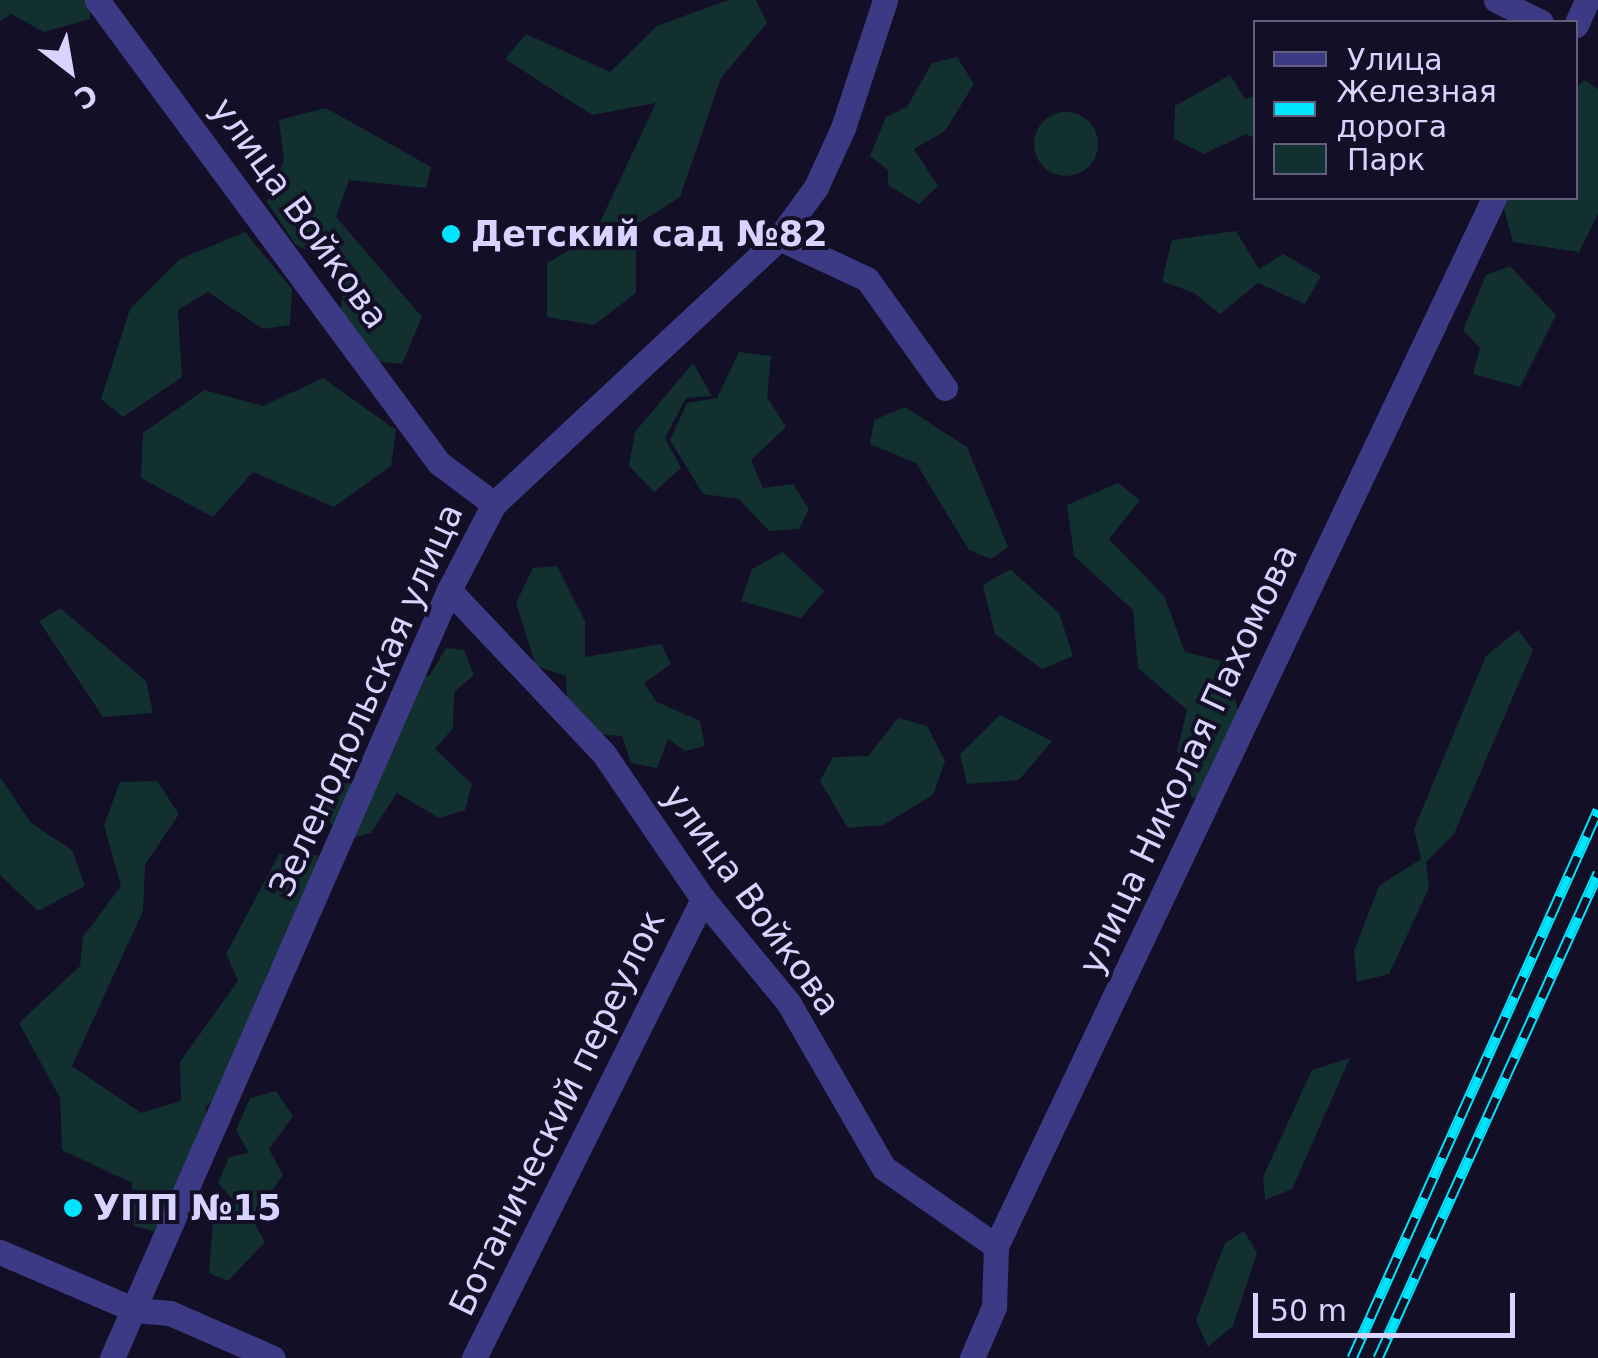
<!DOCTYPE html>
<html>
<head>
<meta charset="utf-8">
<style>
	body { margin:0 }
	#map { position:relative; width:1598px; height:1358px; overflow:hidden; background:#130f26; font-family:"DejaVu Sans",sans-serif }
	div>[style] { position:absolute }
	.green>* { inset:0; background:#12302f }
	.round { border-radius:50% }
	.street>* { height:25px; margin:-12.5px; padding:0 12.5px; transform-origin:12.5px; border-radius:12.5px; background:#3d3a85 }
	.rail>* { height:11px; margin-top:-5.5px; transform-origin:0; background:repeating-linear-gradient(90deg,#130f26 0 22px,#00e5ff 0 44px); box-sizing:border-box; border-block:2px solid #00e5ff }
	.dots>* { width:28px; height:28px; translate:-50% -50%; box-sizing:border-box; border:5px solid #130f26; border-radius:50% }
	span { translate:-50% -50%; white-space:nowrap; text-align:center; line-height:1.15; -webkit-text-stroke:8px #130f26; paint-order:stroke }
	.street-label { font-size:35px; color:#d9d4ff }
	.poi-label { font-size:35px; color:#d9d4ff; font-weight:700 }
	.left { translate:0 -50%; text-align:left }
	.legend { position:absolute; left:1253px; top:20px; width:325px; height:180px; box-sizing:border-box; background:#130f26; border:2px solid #625e7d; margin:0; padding:12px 18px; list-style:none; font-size:30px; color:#d9d4ff }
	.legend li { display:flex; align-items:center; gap:20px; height:50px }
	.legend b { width:50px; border:2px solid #625e7d }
	.north { position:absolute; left:20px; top:20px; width:100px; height:100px; -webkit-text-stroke:8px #130f26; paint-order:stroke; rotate:149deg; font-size:28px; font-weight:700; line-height:40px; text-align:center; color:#d9d4ff }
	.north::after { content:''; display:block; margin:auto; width:35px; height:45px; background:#d9d4ff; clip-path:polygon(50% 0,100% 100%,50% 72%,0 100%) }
	.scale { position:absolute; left:1253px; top:1293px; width:262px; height:45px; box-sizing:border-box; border:5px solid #d9d4ff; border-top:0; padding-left:12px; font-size:30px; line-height:35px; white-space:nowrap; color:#d9d4ff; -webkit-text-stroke:8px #130f26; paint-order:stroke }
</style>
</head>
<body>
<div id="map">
	<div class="green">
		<i style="clip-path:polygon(0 0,90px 0,90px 19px,44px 32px,11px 14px,0 21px)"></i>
		<i style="clip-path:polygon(728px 0,756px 0,767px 23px,721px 78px,680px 197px,636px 225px,636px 293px,594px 325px,547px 317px,547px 263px,593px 237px,656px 103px,592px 115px,505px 59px,526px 34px,610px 72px,657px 26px)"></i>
		<i style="clip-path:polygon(957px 57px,974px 84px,945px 131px,914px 149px,938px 186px,919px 204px,888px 185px,888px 170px,870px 156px,886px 117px,907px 107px,932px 63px)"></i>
		<i style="clip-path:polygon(1230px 75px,1245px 99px,1255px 96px,1255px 138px,1246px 134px,1204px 154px,1174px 139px,1175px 106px)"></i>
		<i style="clip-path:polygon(1584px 80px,1598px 89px,1598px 214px,1579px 252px,1513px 242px,1501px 198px,1576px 198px,1576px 88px)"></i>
		<i style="clip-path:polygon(326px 108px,431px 167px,426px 188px,349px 180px,336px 217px,422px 317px,402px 364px,366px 360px,338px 320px,347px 274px,295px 244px,267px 202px,284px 160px,279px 120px)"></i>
		<i class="round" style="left:1034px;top:112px;width:64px;height:64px"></i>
		<i style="clip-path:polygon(1236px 231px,1259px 269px,1283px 254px,1321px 276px,1305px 304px,1258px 283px,1220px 314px,1194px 293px,1162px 281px,1172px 240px)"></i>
		<i style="clip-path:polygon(245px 232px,292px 289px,290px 325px,263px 329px,208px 292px,178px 310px,182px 377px,123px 417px,101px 399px,130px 309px,180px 259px)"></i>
		<i style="clip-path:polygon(1510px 266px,1556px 315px,1520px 387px,1473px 374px,1480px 348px,1463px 330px,1486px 275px)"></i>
		<i style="clip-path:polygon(739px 352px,771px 356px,767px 397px,786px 427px,751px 460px,763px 488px,793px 484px,809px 509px,799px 529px,769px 531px,739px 499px,703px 494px,670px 440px,687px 403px,717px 398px)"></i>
		<i style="clip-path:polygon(693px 363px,712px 396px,686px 398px,665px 438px,681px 468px,654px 492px,629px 466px,635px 432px)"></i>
		<i style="clip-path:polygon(323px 378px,396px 430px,391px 466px,334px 507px,253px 472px,213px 517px,141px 478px,143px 433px,204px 390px,263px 406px)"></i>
		<i style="clip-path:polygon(905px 407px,967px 447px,1008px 547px,991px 559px,969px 550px,916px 463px,870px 444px,874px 420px)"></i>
		<i style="clip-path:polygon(1118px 483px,1140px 500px,1109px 539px,1164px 596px,1185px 652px,1225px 662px,1245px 736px,1221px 795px,1192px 798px,1177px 751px,1187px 710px,1138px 668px,1133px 610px,1074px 556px,1067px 505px)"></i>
		<i style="clip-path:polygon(783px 552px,824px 591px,801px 618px,741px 601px,752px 569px)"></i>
		<i style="clip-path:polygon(557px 566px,585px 621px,585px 657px,661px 644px,671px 664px,644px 683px,657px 702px,700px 721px,705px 746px,685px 751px,668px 739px,657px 768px,631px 763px,622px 736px,597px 734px,567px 700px,566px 676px,536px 666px,516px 603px,533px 568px)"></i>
		<i style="clip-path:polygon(1010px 569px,1059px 613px,1073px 656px,1042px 669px,995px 634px,983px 585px)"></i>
		<i style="clip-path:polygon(60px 608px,146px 681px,153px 713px,103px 717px,39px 621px)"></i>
		<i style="clip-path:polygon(1518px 630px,1533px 650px,1454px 834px,1426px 862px,1429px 888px,1389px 974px,1357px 982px,1354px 951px,1379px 886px,1421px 859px,1414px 829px,1486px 656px)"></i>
		<i style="clip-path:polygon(446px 648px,464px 650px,474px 675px,454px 692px,453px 728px,435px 749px,472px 784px,465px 810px,439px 818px,397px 793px,371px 833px,344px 840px,324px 814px,334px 786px,370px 777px,399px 682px,430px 675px)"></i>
		<i style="clip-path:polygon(1000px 715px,1052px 741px,1019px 780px,967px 784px,960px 754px)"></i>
		<i style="clip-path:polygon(898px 718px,927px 726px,945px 761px,933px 795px,883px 825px,848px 828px,820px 781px,833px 757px,868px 756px)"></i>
		<i style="clip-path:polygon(0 777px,31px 823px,72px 850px,85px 886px,38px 911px,0 875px)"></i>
		<i style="clip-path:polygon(157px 781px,179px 814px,145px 865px,143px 911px,72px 1066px,141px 1113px,181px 1101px,180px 1062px,238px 981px,226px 954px,279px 854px,318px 855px,315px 916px,268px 971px,228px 1085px,205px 1108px,214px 1144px,154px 1231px,134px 1226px,132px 1183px,62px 1150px,60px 1098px,19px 1023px,80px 966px,83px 937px,121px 886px,104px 825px,120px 782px)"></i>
		<i style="clip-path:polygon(1350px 1058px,1292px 1189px,1265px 1200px,1263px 1177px,1312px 1070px)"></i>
		<i style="clip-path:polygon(276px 1091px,293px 1116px,269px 1149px,283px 1175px,252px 1219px,265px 1242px,228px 1281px,209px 1273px,213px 1222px,234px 1201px,218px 1183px,229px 1157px,249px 1153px,236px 1130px,250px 1098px)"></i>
		<i style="clip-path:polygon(1244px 1231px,1257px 1253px,1233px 1326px,1208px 1347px,1196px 1320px,1225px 1243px)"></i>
	</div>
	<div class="street">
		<i style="left:97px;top:0;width:576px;rotate:53.55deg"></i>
		<i style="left:439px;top:463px;width:69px;rotate:36.7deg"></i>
		<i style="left:1496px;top:0;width:50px;rotate:26.1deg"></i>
		<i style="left:1576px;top:25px;width:27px;rotate:-66deg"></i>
		<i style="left:779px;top:238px;width:97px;rotate:25deg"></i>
		<i style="left:867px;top:279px;width:134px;rotate:54.4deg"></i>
		<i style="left:449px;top:590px;width:226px;rotate:46.6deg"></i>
		<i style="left:604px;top:754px;width:176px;rotate:55.7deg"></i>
		<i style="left:703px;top:899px;width:134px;rotate:50.5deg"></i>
		<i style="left:788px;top:1002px;width:192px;rotate:60deg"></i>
		<i style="left:884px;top:1168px;width:136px;rotate:34.9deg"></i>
		<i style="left:0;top:1252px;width:147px;rotate:23.2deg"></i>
		<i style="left:135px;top:1310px;width:35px;rotate:5deg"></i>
		<i style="left:170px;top:1313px;width:112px;rotate:23.6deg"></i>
		<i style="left:112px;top:1358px;width:839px;rotate:-66.31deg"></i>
		<i style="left:449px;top:590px;width:97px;rotate:-62.4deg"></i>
		<i style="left:494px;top:504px;width:390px;rotate:-43deg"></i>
		<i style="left:779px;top:238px;width:63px;rotate:-54deg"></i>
		<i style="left:816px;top:187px;width:65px;rotate:-65.4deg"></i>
		<i style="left:843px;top:128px;width:135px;rotate:-71.8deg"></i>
		<i style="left:474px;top:1358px;width:513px;rotate:-63.48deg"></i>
		<i style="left:972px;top:1358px;width:56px;rotate:-66.7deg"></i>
		<i style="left:994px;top:1307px;width:61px;rotate:-88.1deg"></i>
		<i style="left:996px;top:1246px;width:1160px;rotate:-64.58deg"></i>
	</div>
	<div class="rail">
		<i style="left:1352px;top:1358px;width:601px;rotate:-65.82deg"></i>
		<i style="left:1378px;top:1358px;width:533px;rotate:-65.6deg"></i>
	</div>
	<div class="dots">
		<i style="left:451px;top:234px;background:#00e5ff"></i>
		<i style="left:73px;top:1208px;background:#00e5ff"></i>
	</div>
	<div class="street-label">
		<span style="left:300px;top:213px;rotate:54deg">улица Войкова</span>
		<span style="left:366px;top:700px;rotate:-66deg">Зеленодольская улица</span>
		<span style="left:1188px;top:759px;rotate:-65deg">улица Николая Пахомова</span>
		<span style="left:752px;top:900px;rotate:54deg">улица Войкова</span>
		<span style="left:557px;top:1113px;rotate:-64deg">Ботанический переулок</span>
	</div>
	<div class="poi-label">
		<span class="left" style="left:471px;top:234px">Детский сад №82</span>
		<span class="left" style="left:93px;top:1208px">УПП №15</span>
	</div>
	<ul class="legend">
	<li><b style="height:12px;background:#3d3a85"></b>Улица</li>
	<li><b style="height:12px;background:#00e5ff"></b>Железная дорога</li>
	<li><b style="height:28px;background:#12302f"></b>Парк</li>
	</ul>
	<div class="north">С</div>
	<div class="scale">50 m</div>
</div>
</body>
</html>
